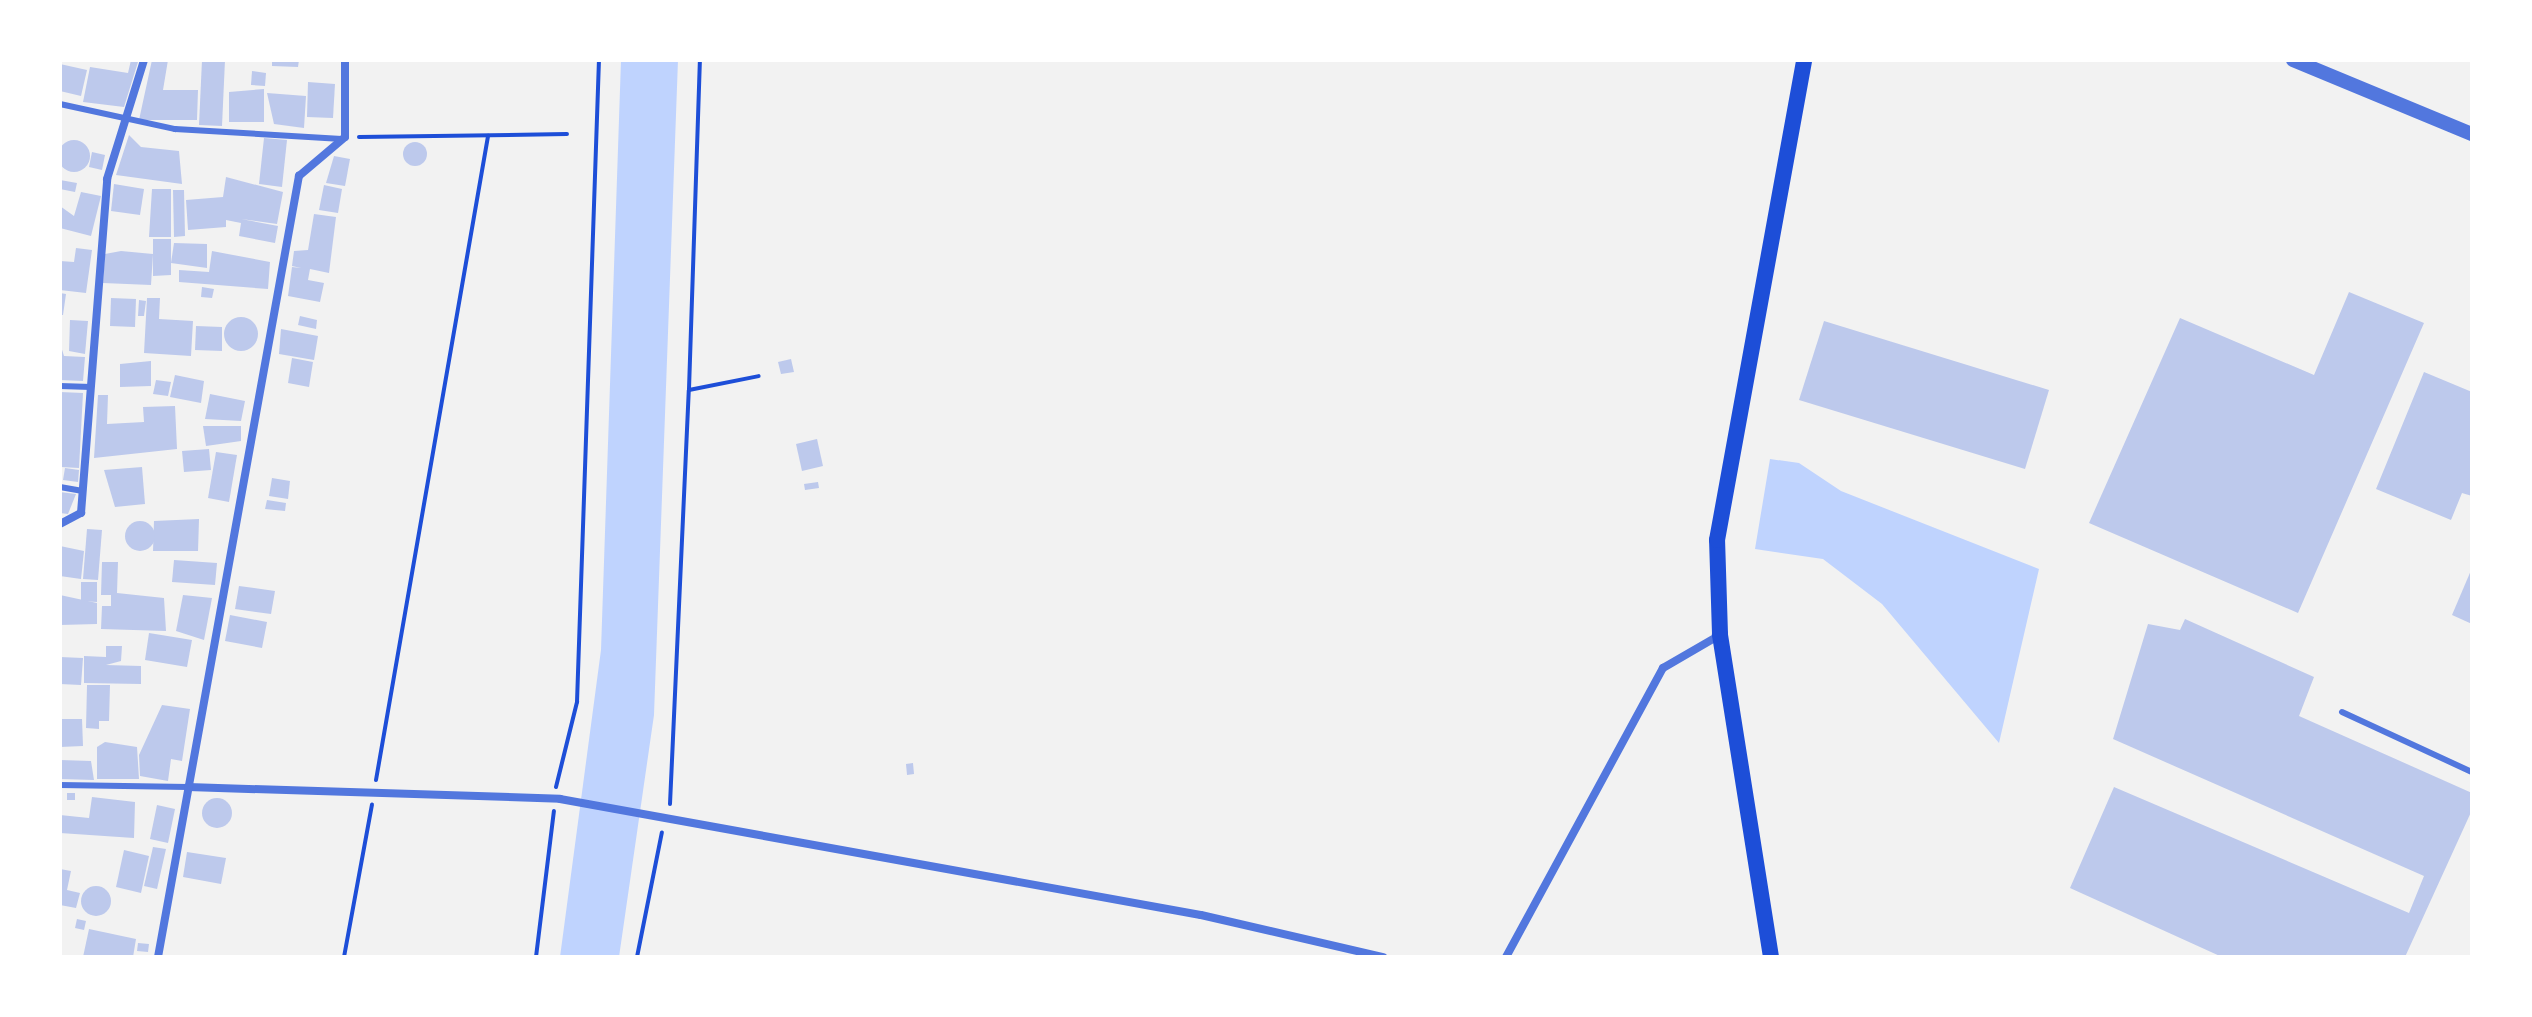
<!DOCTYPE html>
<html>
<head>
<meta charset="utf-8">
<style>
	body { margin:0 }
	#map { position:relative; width:2532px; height:1017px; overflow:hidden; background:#f2f2f2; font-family:Montserrat,sans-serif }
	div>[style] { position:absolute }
	.water>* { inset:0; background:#bfd3fe }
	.building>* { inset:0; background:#bdc9ec }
	.round { border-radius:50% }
	.path>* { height:4px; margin:-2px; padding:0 2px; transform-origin:2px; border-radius:2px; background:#1d4ed8 }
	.service>* { height:6px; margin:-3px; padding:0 3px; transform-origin:3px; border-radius:3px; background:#5277de }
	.minor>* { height:8px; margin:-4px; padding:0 4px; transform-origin:4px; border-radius:4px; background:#5277de }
	.tertiary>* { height:14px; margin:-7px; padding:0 7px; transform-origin:7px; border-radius:7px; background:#5277de }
	.secondary>* { height:16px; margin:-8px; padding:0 8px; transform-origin:8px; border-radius:8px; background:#1d4ed8 }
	span { translate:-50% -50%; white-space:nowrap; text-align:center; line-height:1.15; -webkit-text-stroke:7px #fff; paint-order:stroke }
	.frame { position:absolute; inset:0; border:62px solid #fff; pointer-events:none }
</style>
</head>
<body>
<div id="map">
	<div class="water">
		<i style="clip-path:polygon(621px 60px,678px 60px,654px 715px,619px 957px,560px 957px,601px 650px)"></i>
		<i style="clip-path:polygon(1770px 459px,1799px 463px,1841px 491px,2039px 569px,1999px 743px,1882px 604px,1823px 559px,1755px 549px)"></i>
	</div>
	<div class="building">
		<i style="clip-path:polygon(131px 60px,138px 62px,124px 107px,83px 102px,90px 67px,128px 73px)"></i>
		<i style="clip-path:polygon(152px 60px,168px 60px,163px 90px,198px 90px,197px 120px,139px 120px)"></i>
		<i style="clip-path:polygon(202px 60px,225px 60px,222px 126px,199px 125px)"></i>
		<i style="clip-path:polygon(272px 60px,299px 60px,298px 67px,272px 66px)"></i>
		<i style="clip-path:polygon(60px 64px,87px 70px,81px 96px,60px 91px)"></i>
		<i style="clip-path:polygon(252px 71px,266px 73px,265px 86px,251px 85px)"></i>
		<i style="clip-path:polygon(308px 82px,335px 84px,333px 118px,307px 117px)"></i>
		<i style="clip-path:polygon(264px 89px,264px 122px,229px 122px,229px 92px)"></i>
		<i style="clip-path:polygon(267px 93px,306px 96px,304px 128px,274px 124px)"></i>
		<i style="clip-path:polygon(129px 135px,141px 147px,179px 151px,182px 184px,116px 175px)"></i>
		<i style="clip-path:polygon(264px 138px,287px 140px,282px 187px,259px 184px)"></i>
		<i class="round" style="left:58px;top:140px;width:32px;height:32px"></i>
		<i class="round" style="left:403px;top:142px;width:24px;height:24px"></i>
		<i style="clip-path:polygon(92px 152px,105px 155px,102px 170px,89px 167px)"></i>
		<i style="clip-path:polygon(334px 156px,350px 159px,345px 186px,326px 183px)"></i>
		<i style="clip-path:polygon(226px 177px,283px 192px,277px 224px,241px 219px,278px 226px,275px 243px,239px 236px,241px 223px,226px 220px,226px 227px,188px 230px,186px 200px,223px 197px)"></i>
		<i style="clip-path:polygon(60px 180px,77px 183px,75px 192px,60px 189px)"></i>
		<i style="clip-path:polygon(114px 184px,144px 189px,140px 215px,111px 211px)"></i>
		<i style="clip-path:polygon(324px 185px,342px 189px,338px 213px,319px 210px)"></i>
		<i style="clip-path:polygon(152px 189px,171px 189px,171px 237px,149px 237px)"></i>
		<i style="clip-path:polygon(173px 190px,184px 190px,185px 236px,174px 237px)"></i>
		<i style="clip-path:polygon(81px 192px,101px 196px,91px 236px,60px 228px,60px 206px,74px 216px)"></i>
		<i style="clip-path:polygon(314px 214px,336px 217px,329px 273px,310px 269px,308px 280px,324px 283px,320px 302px,288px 296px,292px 267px,301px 268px,292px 266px,294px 251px,308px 250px)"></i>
		<i style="clip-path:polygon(153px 239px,171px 239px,171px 275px,153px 276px)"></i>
		<i style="clip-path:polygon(174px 243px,207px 244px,207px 268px,171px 263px)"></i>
		<i style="clip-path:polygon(76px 248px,92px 250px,86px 293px,60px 290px,60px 261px,74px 262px)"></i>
		<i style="clip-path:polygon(121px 251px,153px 254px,151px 285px,103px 283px,105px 254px)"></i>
		<i style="clip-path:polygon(212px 251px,270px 262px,268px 289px,179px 282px,179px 270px,209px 272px)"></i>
		<i style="clip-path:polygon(202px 287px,214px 289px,212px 298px,201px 297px)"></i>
		<i style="clip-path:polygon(2349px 292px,2424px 323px,2298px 613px,2089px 523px,2180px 318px,2314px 375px)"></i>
		<i style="clip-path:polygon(60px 293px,66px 294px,63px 315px,60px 315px)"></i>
		<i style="clip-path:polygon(111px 298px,136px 299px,135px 327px,110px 326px)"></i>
		<i style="clip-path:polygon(147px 298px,160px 298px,159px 319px,193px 321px,191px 356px,144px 353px)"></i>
		<i style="clip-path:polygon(139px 300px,146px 301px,144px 316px,138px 316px)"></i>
		<i style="clip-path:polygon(300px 316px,317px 320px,316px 329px,298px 325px)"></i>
		<i class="round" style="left:224px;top:317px;width:34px;height:34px"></i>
		<i style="clip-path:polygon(70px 320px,88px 321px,85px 354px,69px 351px)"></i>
		<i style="clip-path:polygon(1824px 321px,2049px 390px,2025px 469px,1799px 400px)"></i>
		<i style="clip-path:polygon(196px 326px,222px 327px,222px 351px,195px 350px)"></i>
		<i style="clip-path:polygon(281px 329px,318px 336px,314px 360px,279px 354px)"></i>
		<i style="clip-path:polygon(60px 343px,64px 356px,85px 357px,83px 381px,60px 380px)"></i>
		<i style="clip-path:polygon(292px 358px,313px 362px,309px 387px,288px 383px)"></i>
		<i style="clip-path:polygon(791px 359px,794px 372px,781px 374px,778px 362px)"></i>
		<i style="clip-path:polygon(151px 361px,151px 386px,120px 387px,120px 364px)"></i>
		<i style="clip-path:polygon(2424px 372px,2472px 392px,2472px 496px,2462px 493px,2451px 520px,2376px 489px)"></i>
		<i style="clip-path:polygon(175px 375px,204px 381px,201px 403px,170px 397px)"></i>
		<i style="clip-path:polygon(156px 380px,171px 382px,168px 396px,153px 394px)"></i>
		<i style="clip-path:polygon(60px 392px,83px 393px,79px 468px,61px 467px)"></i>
		<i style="clip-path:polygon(210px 394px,245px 401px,241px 421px,205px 419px)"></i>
		<i style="clip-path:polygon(98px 395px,108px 395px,107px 424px,144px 422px,143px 407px,175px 406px,177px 449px,94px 458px)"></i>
		<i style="clip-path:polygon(203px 426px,241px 426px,241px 441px,206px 446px)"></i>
		<i style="clip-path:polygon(817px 439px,823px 466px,802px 471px,796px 444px)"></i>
		<i style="clip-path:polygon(209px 449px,211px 470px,184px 472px,182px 451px)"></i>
		<i style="clip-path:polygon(216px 452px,237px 455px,229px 502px,208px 498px)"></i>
		<i style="clip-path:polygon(142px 467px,145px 504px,115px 507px,104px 470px)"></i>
		<i style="clip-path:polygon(65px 468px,79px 470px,78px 482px,63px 480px)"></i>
		<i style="clip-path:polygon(272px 478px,290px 481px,288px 499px,269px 496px)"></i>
		<i style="clip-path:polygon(818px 482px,819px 488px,805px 490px,804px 484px)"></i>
		<i style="clip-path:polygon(60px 492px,76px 494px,68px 514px,60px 513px)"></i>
		<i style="clip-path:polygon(267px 500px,286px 503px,285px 511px,265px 509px)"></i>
		<i style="clip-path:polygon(199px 519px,198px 551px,153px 551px,154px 521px)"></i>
		<i class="round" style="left:125px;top:521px;width:30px;height:30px"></i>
		<i style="clip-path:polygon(87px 529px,102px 530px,98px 580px,83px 579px)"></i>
		<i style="clip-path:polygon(60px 546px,84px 551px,81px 579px,60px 576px)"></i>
		<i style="clip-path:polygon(174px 560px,217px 563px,215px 585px,172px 582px)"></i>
		<i style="clip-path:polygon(102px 562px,118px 562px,117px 593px,164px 598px,166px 631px,101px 629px,102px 606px,111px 606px,111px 595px,101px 595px)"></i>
		<i style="clip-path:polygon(2472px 568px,2472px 624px,2452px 615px)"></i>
		<i style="clip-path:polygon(81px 582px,97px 582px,97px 602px,81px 601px)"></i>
		<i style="clip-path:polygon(239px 586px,275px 591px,271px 614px,235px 609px)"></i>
		<i style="clip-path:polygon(60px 595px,97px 603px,97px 624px,60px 625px)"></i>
		<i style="clip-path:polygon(183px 595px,212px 598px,204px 640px,176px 631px)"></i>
		<i style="clip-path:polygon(230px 615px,267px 622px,262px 648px,225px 641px)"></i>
		<i style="clip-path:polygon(2185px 619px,2314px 677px,2299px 716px,2472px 793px,2472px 810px,2405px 957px,2222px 957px,2070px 888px,2114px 787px,2409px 913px,2424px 876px,2113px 739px,2148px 624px,2180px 630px)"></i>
		<i style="clip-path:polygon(149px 633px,192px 640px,187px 667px,145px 660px)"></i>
		<i style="clip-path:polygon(106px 646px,122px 646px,121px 661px,106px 665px,141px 666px,141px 684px,84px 683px,84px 656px,106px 657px)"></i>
		<i style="clip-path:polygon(60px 657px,83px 658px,81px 685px,60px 684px)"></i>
		<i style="clip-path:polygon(87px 685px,110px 685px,109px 721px,99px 721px,99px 729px,86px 728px)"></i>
		<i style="clip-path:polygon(162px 705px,190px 709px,182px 761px,171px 759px,168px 781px,140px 776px,139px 755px)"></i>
		<i style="clip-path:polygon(60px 719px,82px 719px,83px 746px,60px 747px)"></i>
		<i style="clip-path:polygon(105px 742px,137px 747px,139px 779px,97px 779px,97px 747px)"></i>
		<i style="clip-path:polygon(60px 760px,91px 761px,94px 780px,60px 779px)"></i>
		<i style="clip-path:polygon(913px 763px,914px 774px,907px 775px,906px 764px)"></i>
		<i style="clip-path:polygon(67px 793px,75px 793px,75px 800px,67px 800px)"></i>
		<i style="clip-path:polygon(92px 797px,135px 802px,134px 838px,60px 833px,60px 815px,89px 818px)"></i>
		<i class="round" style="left:202px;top:798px;width:30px;height:30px"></i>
		<i style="clip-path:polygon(157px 805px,175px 809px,168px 843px,150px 839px)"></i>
		<i style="clip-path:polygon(153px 847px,166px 849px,157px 889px,144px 886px)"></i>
		<i style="clip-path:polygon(124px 850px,149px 856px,141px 893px,116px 887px)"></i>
		<i style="clip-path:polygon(187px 852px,226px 858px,221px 884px,183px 877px)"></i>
		<i style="clip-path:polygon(60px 869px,71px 871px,67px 890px,80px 893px,76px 908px,60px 905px)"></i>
		<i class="round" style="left:81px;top:886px;width:30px;height:30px"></i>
		<i style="clip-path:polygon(77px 919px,86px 921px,84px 930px,75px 928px)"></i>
		<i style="clip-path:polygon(89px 929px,136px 939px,133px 957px,83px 957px)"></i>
		<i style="clip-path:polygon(138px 943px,149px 944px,148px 952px,137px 951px)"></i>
	</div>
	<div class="path">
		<i style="left:359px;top:137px;width:208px;rotate:-0.8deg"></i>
		<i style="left:689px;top:389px;width:329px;rotate:-88.1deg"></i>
		<i style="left:376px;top:780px;width:654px;rotate:-80.13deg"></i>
		<i style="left:556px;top:787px;width:88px;rotate:-76.1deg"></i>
		<i style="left:577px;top:702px;width:642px;rotate:-88.04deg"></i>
		<i style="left:670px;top:804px;width:414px;rotate:-87.4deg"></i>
		<i style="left:689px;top:390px;width:71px;rotate:-11.3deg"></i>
		<i style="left:344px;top:957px;width:155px;rotate:-79.6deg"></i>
		<i style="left:536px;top:957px;width:147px;rotate:-83deg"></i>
		<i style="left:637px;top:957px;width:127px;rotate:-78.7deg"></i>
	</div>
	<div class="service">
		<i style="left:60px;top:104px;width:118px;rotate:12.3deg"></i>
		<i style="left:175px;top:129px;width:167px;rotate:3.4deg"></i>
		<i style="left:60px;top:386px;width:31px;rotate:2deg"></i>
		<i style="left:60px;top:487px;width:23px;rotate:10deg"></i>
		<i style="left:2342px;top:712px;width:143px;rotate:24.8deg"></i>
		<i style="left:60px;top:785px;width:128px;rotate:0.9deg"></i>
	</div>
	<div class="minor">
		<i style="left:60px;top:524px;width:24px;rotate:-28deg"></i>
		<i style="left:81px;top:513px;width:335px;rotate:-85.5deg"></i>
		<i style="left:107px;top:179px;width:125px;rotate:-72.7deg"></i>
		<i style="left:188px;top:787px;width:372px;rotate:1.8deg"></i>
		<i style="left:560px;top:799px;width:651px;rotate:10.26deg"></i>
		<i style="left:1201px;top:915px;width:187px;rotate:13deg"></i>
		<i style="left:158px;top:957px;width:794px;rotate:-79.77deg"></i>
		<i style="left:299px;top:176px;width:60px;rotate:-40.3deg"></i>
		<i style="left:345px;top:137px;width:77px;rotate:-90deg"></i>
		<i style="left:1506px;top:957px;width:329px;rotate:-61.5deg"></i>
		<i style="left:1663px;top:668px;width:66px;rotate:-30.1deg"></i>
	</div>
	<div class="tertiary">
		<i style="left:2293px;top:60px;width:194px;rotate:22.5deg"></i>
	</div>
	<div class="secondary">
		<i style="left:1771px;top:957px;width:327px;rotate:-99deg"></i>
		<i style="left:1720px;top:634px;width:94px;rotate:-91.8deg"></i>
		<i style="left:1717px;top:540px;width:488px;rotate:-79.7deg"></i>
	</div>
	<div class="frame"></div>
</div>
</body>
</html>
